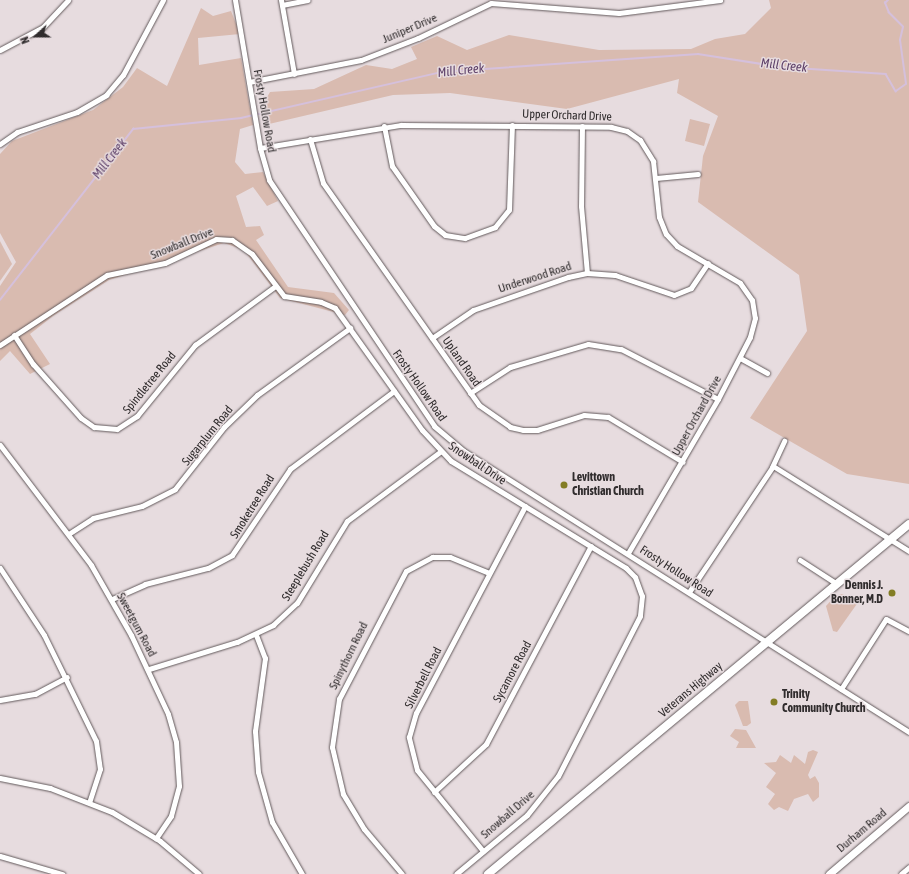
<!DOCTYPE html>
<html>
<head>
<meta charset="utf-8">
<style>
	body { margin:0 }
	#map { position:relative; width:909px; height:874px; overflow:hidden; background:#e7dcdf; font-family:"Asap Condensed",sans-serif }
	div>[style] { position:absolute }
	.green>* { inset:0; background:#d9bbb0 }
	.stream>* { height:1.5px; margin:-0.75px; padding:0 0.75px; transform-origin:0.75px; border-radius:0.75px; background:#d5c0dc }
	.roads { filter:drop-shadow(0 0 1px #62595b) drop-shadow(0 0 1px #62595b) }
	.minor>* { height:5px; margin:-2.5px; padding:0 2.5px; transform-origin:2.5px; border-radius:2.5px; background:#fff }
	.secondary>* { height:7px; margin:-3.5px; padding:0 3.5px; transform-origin:3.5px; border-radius:3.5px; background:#fff }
	.primary>* { height:8px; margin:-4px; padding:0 4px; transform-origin:4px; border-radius:4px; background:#fff }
	.dots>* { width:11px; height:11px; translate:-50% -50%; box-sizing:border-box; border:2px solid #e7dcdf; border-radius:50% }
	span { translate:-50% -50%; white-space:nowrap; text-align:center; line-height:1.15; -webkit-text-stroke:3px #e7dcdf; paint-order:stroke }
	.street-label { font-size:12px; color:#302c2d }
	.poi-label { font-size:12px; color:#302c2d; font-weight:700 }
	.left { translate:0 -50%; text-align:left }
	.right { translate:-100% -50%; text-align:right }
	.water-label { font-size:13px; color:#5c3e67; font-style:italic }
	.north { position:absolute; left:16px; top:16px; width:40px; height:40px; -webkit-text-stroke:3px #e7dcdf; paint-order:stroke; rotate:249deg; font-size:11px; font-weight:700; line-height:16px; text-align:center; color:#302c2d }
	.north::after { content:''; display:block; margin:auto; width:14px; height:18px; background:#302c2d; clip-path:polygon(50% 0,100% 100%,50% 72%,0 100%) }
</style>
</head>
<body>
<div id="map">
	<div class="green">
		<i style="clip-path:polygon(769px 0,909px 0,909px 484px,847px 474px,750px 418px,807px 331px,799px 275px,698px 202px,703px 156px,718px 116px,677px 93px,679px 79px,567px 109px,450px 93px,393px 95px,269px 124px,262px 106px,270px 92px,314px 89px,366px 65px,392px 69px,417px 59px,411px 47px,437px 36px,467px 50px,509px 35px,599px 50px,691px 49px,715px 39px,745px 34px,771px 8px)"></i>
		<i style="clip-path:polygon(201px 8px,213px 16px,231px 11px,240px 34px,198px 38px,199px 65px,241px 58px,253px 125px,240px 129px,235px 162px,245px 174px,263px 172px,278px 201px,267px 206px,253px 187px,236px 196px,246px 227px,260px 226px,264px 235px,256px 240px,288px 287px,334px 293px,349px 310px,345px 315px,280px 298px,244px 250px,224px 243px,109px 280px,53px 316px,30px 334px,50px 364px,30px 374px,10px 351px,0 361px,0 286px,16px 262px,0 233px,0 154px,12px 141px,93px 110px,123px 87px,137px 68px,167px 86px)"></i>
		<i style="clip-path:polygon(690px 119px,710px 124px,704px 146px,685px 141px)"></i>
		<i style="clip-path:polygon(0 241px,12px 264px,0 281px)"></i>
		<i style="clip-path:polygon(842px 594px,859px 601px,837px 632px,833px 631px,826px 606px,835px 596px)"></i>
		<i style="clip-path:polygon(739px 701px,748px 701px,751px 723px,747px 726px,743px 726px,735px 705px)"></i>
		<i style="clip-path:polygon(735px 729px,746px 730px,756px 748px,736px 748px,739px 742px,730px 736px)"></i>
		<i style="clip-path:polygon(813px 750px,818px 752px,808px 775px,810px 779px,815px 776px,819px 783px,819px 797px,813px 802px,808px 794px,794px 799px,788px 811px,779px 807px,774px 810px,768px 804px,775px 794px,766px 787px,776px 773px,764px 763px,776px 762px,780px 755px,791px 763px,794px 755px,805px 764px,808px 752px)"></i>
	</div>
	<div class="stream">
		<i style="left:0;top:300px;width:217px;rotate:-52.1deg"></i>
		<i style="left:133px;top:129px;width:109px;rotate:-5.8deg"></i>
		<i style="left:241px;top:118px;width:206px;rotate:-12.9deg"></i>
		<i style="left:442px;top:72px;width:257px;rotate:-4deg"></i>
		<i style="left:698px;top:54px;width:84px;rotate:8.9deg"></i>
		<i style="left:781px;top:67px;width:105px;rotate:3.8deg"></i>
		<i style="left:886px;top:74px;width:20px;rotate:60deg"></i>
		<i style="left:896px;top:91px;width:12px;rotate:-35deg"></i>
		<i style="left:906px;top:84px;width:44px;rotate:-97.8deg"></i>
		<i style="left:900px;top:40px;width:13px;rotate:-77deg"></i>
		<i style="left:903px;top:27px;width:20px;rotate:-135deg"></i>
		<i style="left:889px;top:13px;width:11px;rotate:-112deg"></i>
		<i style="left:885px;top:3px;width:4px;rotate:-45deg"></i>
	</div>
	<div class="roads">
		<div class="minor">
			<i style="left:235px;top:0;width:150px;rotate:80.4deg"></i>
			<i style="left:260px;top:148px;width:33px;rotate:74deg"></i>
			<i style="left:269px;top:180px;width:296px;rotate:56.1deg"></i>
			<i style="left:434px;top:426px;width:39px;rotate:40deg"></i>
			<i style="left:464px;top:451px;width:526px;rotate:32.27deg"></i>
			<i style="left:281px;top:0;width:75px;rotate:80deg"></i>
			<i style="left:282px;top:5px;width:26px;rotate:-11deg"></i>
			<i style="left:0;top:50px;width:49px;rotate:-28.1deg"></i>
			<i style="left:43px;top:27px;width:37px;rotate:-47deg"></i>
			<i style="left:249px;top:82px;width:114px;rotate:-11.1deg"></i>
			<i style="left:361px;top:60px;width:61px;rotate:-21.1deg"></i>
			<i style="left:418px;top:38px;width:81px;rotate:-25.6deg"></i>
			<i style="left:491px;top:3px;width:128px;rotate:4.5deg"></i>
			<i style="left:619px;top:13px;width:102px;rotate:-7.3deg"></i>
			<i style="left:384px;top:126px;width:41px;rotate:78.7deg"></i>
			<i style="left:392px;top:166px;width:73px;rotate:55deg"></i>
			<i style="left:434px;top:226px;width:14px;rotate:39deg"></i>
			<i style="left:445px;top:235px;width:20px;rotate:9deg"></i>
			<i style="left:465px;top:238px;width:32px;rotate:-20deg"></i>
			<i style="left:495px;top:227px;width:22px;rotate:-51deg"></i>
			<i style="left:509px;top:210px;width:85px;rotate:-88deg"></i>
			<i style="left:582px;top:126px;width:80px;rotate:90.7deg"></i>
			<i style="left:581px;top:206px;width:67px;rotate:84.9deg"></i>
			<i style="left:310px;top:139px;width:46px;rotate:73.5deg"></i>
			<i style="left:323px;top:183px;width:271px;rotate:54.9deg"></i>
			<i style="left:479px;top:405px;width:38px;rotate:35deg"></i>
			<i style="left:510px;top:427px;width:13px;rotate:13deg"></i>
			<i style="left:523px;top:430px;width:14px"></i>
			<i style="left:537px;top:430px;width:49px;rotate:-17.7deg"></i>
			<i style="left:584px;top:415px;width:24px;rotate:5deg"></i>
			<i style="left:608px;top:417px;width:87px;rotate:31deg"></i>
			<i style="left:0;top:144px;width:21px;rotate:-35deg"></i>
			<i style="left:17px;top:132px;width:63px;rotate:-18.4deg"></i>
			<i style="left:77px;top:112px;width:34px;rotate:-30deg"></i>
			<i style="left:106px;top:95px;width:26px;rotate:-50deg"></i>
			<i style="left:123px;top:75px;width:85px;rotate:-61.9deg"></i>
			<i style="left:260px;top:148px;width:143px;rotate:-9.3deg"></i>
			<i style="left:401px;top:125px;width:210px;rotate:0.5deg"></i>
			<i style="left:611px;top:127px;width:16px;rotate:14deg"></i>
			<i style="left:627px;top:131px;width:16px;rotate:35deg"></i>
			<i style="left:640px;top:140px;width:25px;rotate:58deg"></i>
			<i style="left:653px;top:161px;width:56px;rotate:83.9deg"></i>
			<i style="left:659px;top:217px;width:18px;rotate:68deg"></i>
			<i style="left:666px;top:234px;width:16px;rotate:47deg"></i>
			<i style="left:677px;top:246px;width:73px;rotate:30.4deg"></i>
			<i style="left:740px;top:283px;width:21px;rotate:55deg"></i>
			<i style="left:752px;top:300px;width:18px;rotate:81deg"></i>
			<i style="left:755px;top:318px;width:20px;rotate:105deg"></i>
			<i style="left:750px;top:337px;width:70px;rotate:117.3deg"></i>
			<i style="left:718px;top:399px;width:178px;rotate:120.3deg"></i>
			<i style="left:656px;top:178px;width:42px;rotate:-5.4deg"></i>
			<i style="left:14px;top:335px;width:35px;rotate:57deg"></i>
			<i style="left:33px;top:364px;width:72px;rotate:48.4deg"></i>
			<i style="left:81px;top:418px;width:16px;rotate:35deg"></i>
			<i style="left:94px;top:427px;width:23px;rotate:5deg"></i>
			<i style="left:117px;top:429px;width:24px;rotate:-33deg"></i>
			<i style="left:137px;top:416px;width:92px;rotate:-50.8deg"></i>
			<i style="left:195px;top:345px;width:98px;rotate:-36.3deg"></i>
			<i style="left:432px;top:338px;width:50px;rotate:-34.3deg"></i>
			<i style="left:473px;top:310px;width:101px;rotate:-19.2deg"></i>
			<i style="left:568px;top:277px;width:19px;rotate:-12deg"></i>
			<i style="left:587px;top:273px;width:28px;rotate:4deg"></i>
			<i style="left:615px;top:275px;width:62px;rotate:18.7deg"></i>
			<i style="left:674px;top:295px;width:18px;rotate:-22deg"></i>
			<i style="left:691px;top:288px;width:30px;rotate:-56deg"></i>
			<i style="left:0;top:345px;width:128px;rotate:-33.2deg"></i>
			<i style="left:107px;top:275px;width:59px;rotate:-11.7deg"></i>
			<i style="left:165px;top:263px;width:56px;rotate:-25.2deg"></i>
			<i style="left:216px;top:239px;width:16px;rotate:4deg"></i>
			<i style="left:232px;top:240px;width:24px;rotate:35deg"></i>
			<i style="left:252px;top:254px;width:53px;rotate:52.7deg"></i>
			<i style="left:284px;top:296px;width:37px;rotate:9deg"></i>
			<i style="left:321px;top:302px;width:15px;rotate:23deg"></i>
			<i style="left:335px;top:308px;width:150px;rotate:54.5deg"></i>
			<i style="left:422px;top:430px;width:42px;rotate:46.9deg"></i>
			<i style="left:451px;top:461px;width:205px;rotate:31.4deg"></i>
			<i style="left:626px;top:568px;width:13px;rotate:45deg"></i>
			<i style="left:635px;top:577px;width:20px;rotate:70deg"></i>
			<i style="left:642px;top:596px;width:20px;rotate:96deg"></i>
			<i style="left:640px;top:616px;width:180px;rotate:117.1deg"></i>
			<i style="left:558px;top:776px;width:50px;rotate:128.5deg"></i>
			<i style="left:527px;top:815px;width:92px;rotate:140.3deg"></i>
			<i style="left:740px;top:358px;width:31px;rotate:29deg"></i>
			<i style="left:470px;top:393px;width:48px;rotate:-33deg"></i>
			<i style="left:510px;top:367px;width:81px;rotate:-16.4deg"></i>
			<i style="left:588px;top:344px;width:33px;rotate:9deg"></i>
			<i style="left:621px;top:349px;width:109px;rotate:27.3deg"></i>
			<i style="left:0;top:445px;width:151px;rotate:52.8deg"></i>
			<i style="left:91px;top:565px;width:81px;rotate:60.3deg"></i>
			<i style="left:131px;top:635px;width:87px;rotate:64.9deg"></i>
			<i style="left:168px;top:714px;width:29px;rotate:74deg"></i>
			<i style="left:176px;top:742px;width:44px;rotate:86.1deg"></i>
			<i style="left:179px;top:786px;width:31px;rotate:105deg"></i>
			<i style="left:171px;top:816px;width:27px;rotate:124deg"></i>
			<i style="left:772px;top:467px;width:29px;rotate:-65deg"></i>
			<i style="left:70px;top:533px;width:27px;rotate:-33deg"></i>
			<i style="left:93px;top:518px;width:50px;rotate:-13.8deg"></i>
			<i style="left:142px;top:506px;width:37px;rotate:-27deg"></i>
			<i style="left:175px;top:489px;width:79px;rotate:-51.7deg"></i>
			<i style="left:224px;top:427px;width:46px;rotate:-44.1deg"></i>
			<i style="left:257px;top:395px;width:115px;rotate:-35.8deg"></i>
			<i style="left:800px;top:560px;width:44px;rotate:33deg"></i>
			<i style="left:0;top:568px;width:80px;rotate:56.7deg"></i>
			<i style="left:44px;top:635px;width:118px;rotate:63.9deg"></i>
			<i style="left:96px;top:741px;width:28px;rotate:82deg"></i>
			<i style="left:100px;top:769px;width:35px;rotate:108deg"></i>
			<i style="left:689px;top:592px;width:151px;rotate:-56.3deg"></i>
			<i style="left:773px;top:466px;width:160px;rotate:32deg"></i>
			<i style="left:112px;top:599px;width:36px;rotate:-24deg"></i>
			<i style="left:145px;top:584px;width:65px;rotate:-14.3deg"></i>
			<i style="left:208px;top:568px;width:27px;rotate:-28deg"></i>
			<i style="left:232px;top:555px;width:104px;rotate:-56deg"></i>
			<i style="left:290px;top:469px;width:130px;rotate:-36.9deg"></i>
			<i style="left:256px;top:635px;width:25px;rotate:69deg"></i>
			<i style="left:265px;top:658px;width:74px;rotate:97.8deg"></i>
			<i style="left:255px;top:731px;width:41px;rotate:85.8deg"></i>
			<i style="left:258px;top:772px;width:52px;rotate:74.4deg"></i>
			<i style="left:272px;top:822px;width:60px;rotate:60deg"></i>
			<i style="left:149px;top:669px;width:92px;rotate:-17.1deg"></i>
			<i style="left:237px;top:642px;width:40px;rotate:-25deg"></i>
			<i style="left:273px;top:625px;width:33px;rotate:-43deg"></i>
			<i style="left:297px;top:603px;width:96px;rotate:-58.6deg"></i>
			<i style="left:347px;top:521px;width:116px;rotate:-36.6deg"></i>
			<i style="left:841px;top:689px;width:83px;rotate:-57.3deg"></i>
			<i style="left:886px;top:619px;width:26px;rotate:28deg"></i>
			<i style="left:0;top:700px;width:36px;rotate:-10deg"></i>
			<i style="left:35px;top:694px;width:36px;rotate:-28deg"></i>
			<i style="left:0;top:778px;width:51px;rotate:11.3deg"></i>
			<i style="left:50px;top:788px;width:66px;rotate:21.2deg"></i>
			<i style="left:112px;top:812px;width:56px;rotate:31.1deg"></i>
			<i style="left:160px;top:841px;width:51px;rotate:40.2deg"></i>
			<i style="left:434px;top:792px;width:71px;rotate:-42.7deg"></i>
			<i style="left:486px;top:744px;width:224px;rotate:-62.1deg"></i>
			<i style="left:483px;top:851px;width:104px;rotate:-129.2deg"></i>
			<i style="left:417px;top:770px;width:34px;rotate:-104deg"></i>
			<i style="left:409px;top:737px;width:25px;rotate:-74deg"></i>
			<i style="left:416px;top:713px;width:234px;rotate:-62.2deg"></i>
			<i style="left:0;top:856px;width:65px;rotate:16.2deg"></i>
			<i style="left:402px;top:874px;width:59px;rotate:-130.2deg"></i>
			<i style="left:364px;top:829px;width:41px;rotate:-121deg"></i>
			<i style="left:343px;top:794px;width:48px;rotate:-103.2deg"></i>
			<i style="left:332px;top:747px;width:49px;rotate:-81.7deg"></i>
			<i style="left:339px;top:699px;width:144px;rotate:-62.4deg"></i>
			<i style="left:406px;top:571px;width:30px;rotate:-28deg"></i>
			<i style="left:432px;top:557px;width:18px"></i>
			<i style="left:450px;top:557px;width:42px;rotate:22.3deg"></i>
			<i style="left:901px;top:874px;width:11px;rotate:-41deg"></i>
		</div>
		<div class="secondary">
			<i style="left:829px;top:874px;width:105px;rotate:-40.4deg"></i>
		</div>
		<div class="primary">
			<i style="left:488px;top:874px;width:547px;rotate:-39.74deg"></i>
		</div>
	</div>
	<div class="dots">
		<i style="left:564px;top:485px;background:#837d24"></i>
		<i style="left:892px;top:593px;background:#837d24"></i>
		<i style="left:774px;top:702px;background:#837d24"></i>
	</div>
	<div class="street-label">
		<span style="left:410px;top:29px;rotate:-23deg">Juniper Drive</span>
		<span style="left:264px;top:111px;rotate:80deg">Frosty Hollow Road</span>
		<span style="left:567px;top:116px;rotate:2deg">Upper Orchard Drive</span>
		<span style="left:182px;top:244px;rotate:-22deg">Snowball Drive</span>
		<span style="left:535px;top:278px;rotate:-18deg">Underwood Road</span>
		<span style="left:461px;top:362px;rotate:55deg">Upland Road</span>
		<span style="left:150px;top:383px;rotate:-51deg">Spindletree Road</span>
		<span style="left:419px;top:386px;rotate:55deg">Frosty Hollow Road</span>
		<span style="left:697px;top:416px;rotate:-61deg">Upper Orchard Drive</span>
		<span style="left:208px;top:436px;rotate:-51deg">Sugarplum Road</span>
		<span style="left:477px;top:464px;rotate:34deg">Snowball Drive</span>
		<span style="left:253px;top:507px;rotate:-58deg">Smoketree Road</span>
		<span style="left:306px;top:566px;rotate:-59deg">Steeplebush Road</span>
		<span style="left:676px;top:572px;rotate:33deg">Frosty Hollow Road</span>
		<span style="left:136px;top:625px;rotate:62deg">Sweetgum Road</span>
		<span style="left:349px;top:656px;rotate:-64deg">Spinythorn Road</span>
		<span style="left:513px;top:672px;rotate:-62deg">Sycamore Road</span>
		<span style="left:424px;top:678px;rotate:-63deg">Silverbell Road</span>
		<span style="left:691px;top:690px;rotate:-40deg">Veterans Highway</span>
		<span style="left:508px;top:815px;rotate:-41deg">Snowball Drive</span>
		<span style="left:862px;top:831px;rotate:-40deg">Durham Road</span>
	</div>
	<div class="poi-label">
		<span class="left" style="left:572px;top:485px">Levittown<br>Christian Church</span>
		<span class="right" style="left:883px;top:593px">Dennis J.<br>Bonner, M.D</span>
		<span class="left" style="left:782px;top:702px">Trinity<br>Community Church</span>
	</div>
	<div class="water-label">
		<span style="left:784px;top:66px;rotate:6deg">Mill Creek</span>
		<span style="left:461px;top:71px;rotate:-6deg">Mill Creek</span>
		<span style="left:110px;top:159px;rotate:-52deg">Mill Creek</span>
	</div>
	<div class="north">N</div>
</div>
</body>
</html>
